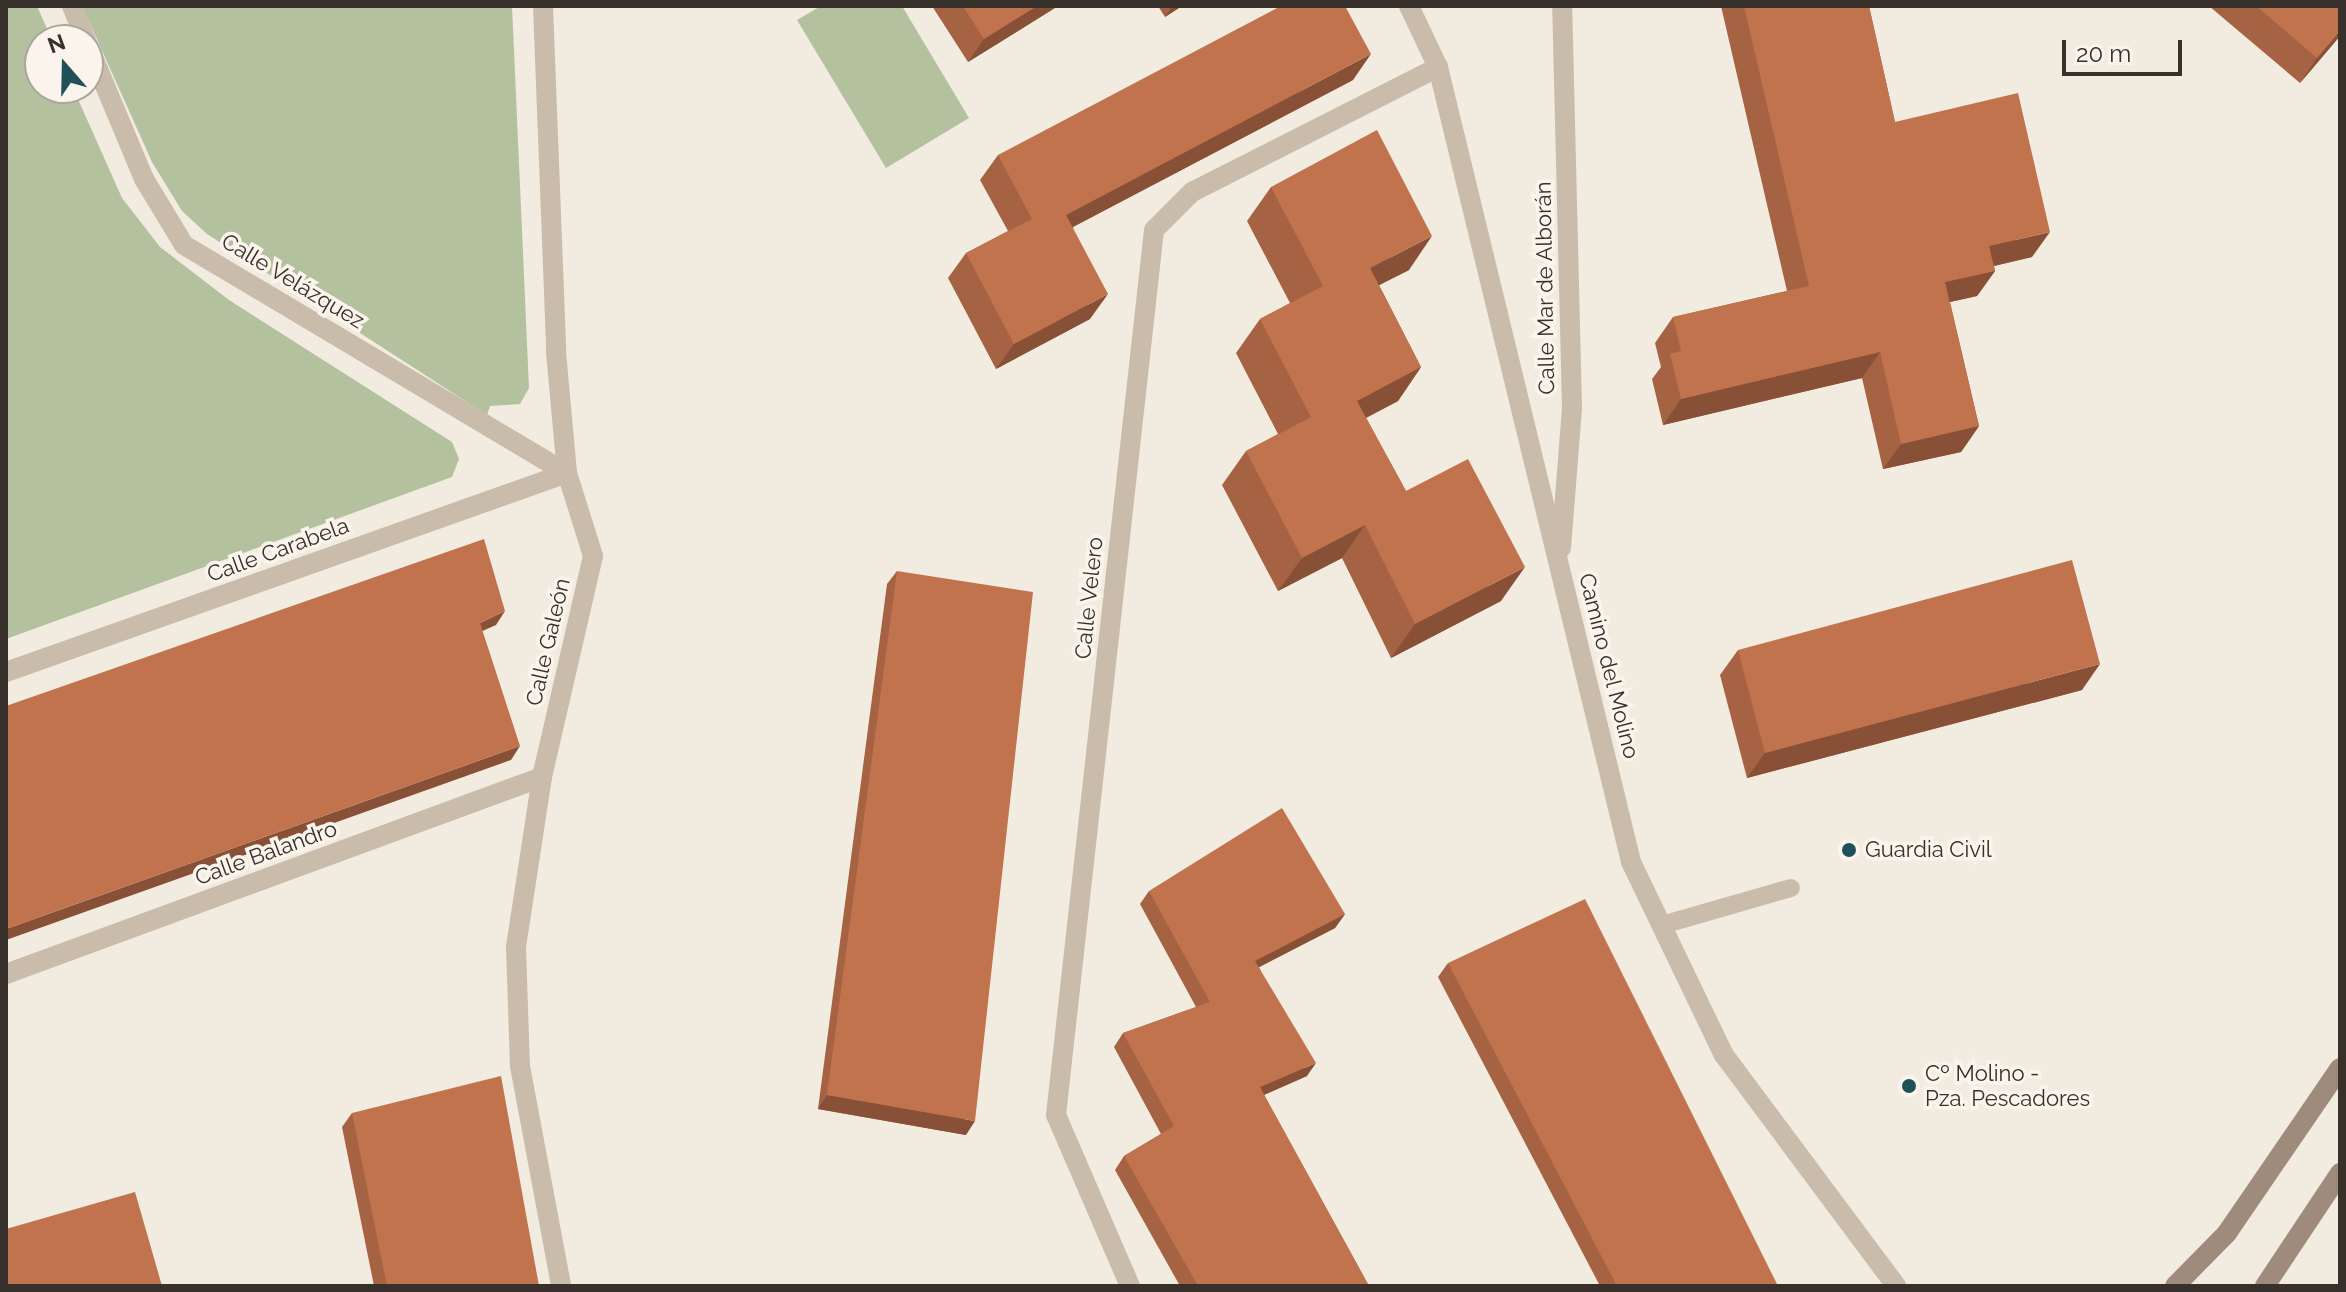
<!DOCTYPE html>
<html>
<head>
<meta charset="utf-8">
<style>
	body { margin:0 }
	#map { position:relative; width:2346px; height:1292px; overflow:hidden; background:#f2ebdf; font-family:Raleway,sans-serif }
	div>[style] { position:absolute }
	.green>* { inset:0; background:#b3c19f }
	.lane>* { height:18px; margin:-9px; padding:0 9px; transform-origin:9px; border-radius:9px; background:#cabcab }
	.street>* { height:20px; margin:-10px; padding:0 10px; transform-origin:10px; border-radius:10px; background:#cabcab }
	.secondary>* { height:20px; margin:-10px; padding:0 10px; transform-origin:10px; border-radius:10px; background:#9e8b7c }
	.wall>* { inset:0; background:#a66343 }
	.shaded-wall>* { inset:0; background:#875037 }
	.building>* { inset:0; background:#c1734e }
	.dots>* { width:22px; height:22px; translate:-50% -50%; box-sizing:border-box; border:4px solid #faf4ec; border-radius:50% }
	span { translate:-50% -50%; white-space:nowrap; text-align:center; line-height:1.15; -webkit-text-stroke:7px #faf4ec; paint-order:stroke }
	.street-label { font-size:22px; color:#38302a }
	.poi-label { font-size:22px; color:#38302a }
	.left { translate:0 -50%; text-align:left }
	.frame { position:absolute; inset:0; border:8px solid #38302a; pointer-events:none }
	.north { position:absolute; left:24px; top:24px; width:80px; height:80px; box-sizing:border-box; background:#faf4ec; border:2px solid #aca69e; border-radius:50%; rotate:340deg; font-size:22px; font-weight:700; line-height:32px; text-align:center; color:#38302a }
	.north::after { content:''; display:block; margin:auto; width:28px; height:36px; background:#215158; clip-path:polygon(50% 0,100% 100%,50% 72%,0 100%) }
	.scale { position:absolute; left:2062px; top:40px; width:120px; height:36px; box-sizing:border-box; border:4px solid #38302a; border-top:0; padding-left:10px; font-size:24px; line-height:28px; white-space:nowrap; color:#38302a; -webkit-text-stroke:6px #faf4ec; paint-order:stroke }
</style>
</head>
<body>
<div id="map">
	<div class="green">
		<i style="clip-path:polygon(6px 6px,37px 6px,52px 40px,40px 40px,40px 88px,73px 88px,122px 198px,160px 247px,229px 300px,452px 442px,459px 459px,452px 477px,6px 639px)"></i>
		<i style="clip-path:polygon(82px 6px,512px 6px,529px 388px,520px 404px,490px 406px,487px 415px,207px 234px,182px 211px,152px 162px)"></i>
		<i style="clip-path:polygon(821px 6px,902px 6px,969px 118px,886px 168px,797px 20px)"></i>
	</div>
	<div class="lane">
		<i style="left:1662px;top:925px;width:134px;rotate:-16deg"></i>
	</div>
	<div class="street">
		<i style="left:72px;top:6px;width:37px;rotate:68deg"></i>
		<i style="left:543px;top:6px;width:346px;rotate:87.8deg"></i>
		<i style="left:556px;top:352px;width:121px;rotate:84.8deg"></i>
		<i style="left:567px;top:473px;width:87px;rotate:72.6deg"></i>
		<i style="left:593px;top:556px;width:227px;rotate:103deg"></i>
		<i style="left:542px;top:777px;width:172px;rotate:98.7deg"></i>
		<i style="left:516px;top:947px;width:119px;rotate:88.1deg"></i>
		<i style="left:520px;top:1066px;width:224px;rotate:79.4deg"></i>
		<i style="left:1409px;top:6px;width:68px;rotate:64.6deg"></i>
		<i style="left:1438px;top:67px;width:818px;rotate:76.35deg"></i>
		<i style="left:1631px;top:862px;width:214px;rotate:64.3deg"></i>
		<i style="left:1724px;top:1055px;width:288px;rotate:53.3deg"></i>
		<i style="left:88px;top:45px;width:145px;rotate:67.3deg"></i>
		<i style="left:144px;top:179px;width:77px;rotate:58.8deg"></i>
		<i style="left:184px;top:245px;width:446px;rotate:30.8deg"></i>
		<i style="left:1561px;top:548px;width:140px;rotate:-85.5deg"></i>
		<i style="left:1572px;top:408px;width:402px;rotate:-91.4deg"></i>
		<i style="left:6px;top:672px;width:595px;rotate:-19.53deg"></i>
		<i style="left:6px;top:974px;width:571px;rotate:-20.18deg"></i>
		<i style="left:1130px;top:1286px;width:186px;rotate:-113.4deg"></i>
		<i style="left:1056px;top:1115px;width:890px;rotate:-83.68deg"></i>
		<i style="left:1154px;top:230px;width:54px;rotate:-45deg"></i>
		<i style="left:1192px;top:192px;width:276px;rotate:-26.9deg"></i>
	</div>
	<div class="secondary">
		<i style="left:2175px;top:1286px;width:74px;rotate:-45.5deg"></i>
		<i style="left:2227px;top:1233px;width:200px;rotate:-55.6deg"></i>
		<i style="left:2265px;top:1286px;width:136px;rotate:-56.4deg"></i>
	</div>
	<div class="wall">
		<i style="clip-path:polygon(932px 6px,1058px 6px,968px 62px)"></i>
		<i style="clip-path:polygon(1158px 6px,1182px 6px,1165px 17px)"></i>
		<i style="clip-path:polygon(1721px 6px,1869px 6px,1895px 122px,2032px 257px,1994px 266px,1995px 271px,1977px 296px,1950px 302px,1979px 426px,1961px 452px,1883px 469px,1862px 378px,1663px 425px,1652px 379px,1661px 367px,1655px 343px,1673px 317px,1787px 291px)"></i>
		<i style="clip-path:polygon(2209px 6px,2340px 6px,2340px 36px,2300px 83px)"></i>
		<i style="clip-path:polygon(1353px 80px,1073px 227px,1090px 319px,996px 369px,948px 278px,966px 253px,1008px 231px,980px 180px,998px 155px)"></i>
		<i style="clip-path:polygon(1271px 187px,1409px 270px,1379px 285px,1421px 367px,1398px 401px,1366px 418px,1406px 491px,1501px 601px,1391px 658px,1342px 558px,1278px 591px,1222px 485px,1246px 451px,1278px 434px,1236px 353px,1260px 319px,1290px 303px,1247px 221px)"></i>
		<i style="clip-path:polygon(897px 571px,966px 1135px,818px 1109px,887px 584px)"></i>
		<i style="clip-path:polygon(1738px 650px,2082px 690px,1747px 778px,1720px 675px)"></i>
		<i style="clip-path:polygon(1149px 891px,1345px 914px,1335px 928px,1259px 967px,1307px 1076px,1264px 1095px,1369px 1286px,1180px 1286px,1115px 1170px,1124px 1156px,1161px 1134px,1114px 1047px,1123px 1033px,1196px 1007px,1140px 904px)"></i>
		<i style="clip-path:polygon(1448px 963px,1778px 1286px,1600px 1286px,1438px 977px)"></i>
		<i style="clip-path:polygon(352px 1113px,539px 1286px,374px 1286px,342px 1127px)"></i>
	</div>
	<div class="shaded-wall">
		<i style="clip-path:polygon(1037px 6px,1058px 6px,968px 62px,984px 39px)"></i>
		<i style="clip-path:polygon(1172px 6px,1182px 6px,1165px 17px)"></i>
		<i style="clip-path:polygon(2340px 31px,2340px 36px,2300px 83px,2317px 58px)"></i>
		<i style="clip-path:polygon(1371px 54px,1353px 80px,1048px 240px,1066px 215px)"></i>
		<i style="clip-path:polygon(2050px 232px,2032px 257px,1972px 271px,1989px 246px)"></i>
		<i style="clip-path:polygon(1432px 236px,1409px 270px,1346px 302px,1370px 268px)"></i>
		<i style="clip-path:polygon(1995px 271px,1977px 296px,1927px 307px,1945px 282px)"></i>
		<i style="clip-path:polygon(1108px 294px,1090px 319px,996px 369px,1014px 344px)"></i>
		<i style="clip-path:polygon(1880px 352px,1862px 378px,1663px 425px,1681px 399px)"></i>
		<i style="clip-path:polygon(1421px 367px,1398px 401px,1333px 435px,1357px 401px)"></i>
		<i style="clip-path:polygon(1979px 426px,1961px 452px,1883px 469px,1901px 444px)"></i>
		<i style="clip-path:polygon(1365px 525px,1342px 558px,1278px 591px,1302px 558px)"></i>
		<i style="clip-path:polygon(1525px 567px,1501px 601px,1391px 658px,1415px 624px)"></i>
		<i style="clip-path:polygon(505px 611px,496px 625px,471px 636px,480px 623px)"></i>
		<i style="clip-path:polygon(2100px 664px,2082px 690px,1747px 778px,1765px 753px)"></i>
		<i style="clip-path:polygon(520px 746px,511px 760px,6px 940px,6px 929px)"></i>
		<i style="clip-path:polygon(1345px 914px,1335px 928px,1246px 974px,1255px 961px)"></i>
		<i style="clip-path:polygon(1316px 1063px,1307px 1076px,1250px 1101px,1260px 1087px)"></i>
		<i style="clip-path:polygon(827px 1095px,975px 1121px,966px 1135px,818px 1109px)"></i>
	</div>
	<div class="building">
		<i style="clip-path:polygon(963px 6px,1037px 6px,984px 39px)"></i>
		<i style="clip-path:polygon(1281px 6px,1345px 6px,1371px 54px,1066px 215px,1108px 294px,1014px 344px,966px 253px,1032px 219px,998px 155px)"></i>
		<i style="clip-path:polygon(1744px 6px,1869px 6px,1895px 122px,2018px 93px,2050px 232px,1989px 246px,1995px 271px,1945px 282px,1979px 426px,1901px 444px,1880px 352px,1681px 399px,1670px 354px,1681px 351px,1673px 317px,1809px 286px)"></i>
		<i style="clip-path:polygon(2256px 6px,2340px 6px,2340px 31px,2317px 58px)"></i>
		<i style="clip-path:polygon(1377px 130px,1432px 236px,1370px 268px,1421px 367px,1357px 401px,1406px 491px,1468px 459px,1525px 567px,1415px 624px,1365px 525px,1302px 558px,1246px 451px,1311px 417px,1260px 319px,1323px 286px,1271px 187px)"></i>
		<i style="clip-path:polygon(484px 539px,505px 611px,480px 623px,520px 746px,6px 929px,6px 706px)"></i>
		<i style="clip-path:polygon(2072px 560px,2100px 664px,1765px 753px,1738px 650px)"></i>
		<i style="clip-path:polygon(897px 571px,1033px 592px,975px 1121px,827px 1095px)"></i>
		<i style="clip-path:polygon(1282px 808px,1345px 914px,1255px 961px,1316px 1063px,1260px 1087px,1369px 1286px,1198px 1286px,1124px 1156px,1174px 1126px,1123px 1033px,1210px 1002px,1149px 891px)"></i>
		<i style="clip-path:polygon(1585px 899px,1778px 1286px,1617px 1286px,1448px 963px)"></i>
		<i style="clip-path:polygon(501px 1076px,539px 1286px,387px 1286px,352px 1113px)"></i>
		<i style="clip-path:polygon(135px 1192px,162px 1286px,6px 1286px,6px 1229px)"></i>
	</div>
	<div class="dots">
		<i style="left:1849px;top:850px;background:#215158"></i>
		<i style="left:1909px;top:1086px;background:#215158"></i>
	</div>
	<div class="street-label">
		<span style="left:293px;top:281px;rotate:31deg">Calle Velázquez</span>
		<span style="left:1545px;top:288px;rotate:-91deg">Calle Mar de Alborán</span>
		<span style="left:278px;top:550px;rotate:-20deg">Calle Carabela</span>
		<span style="left:1089px;top:598px;rotate:-84deg">Calle Velero</span>
		<span style="left:548px;top:642px;rotate:-77deg">Calle Galeón</span>
		<span style="left:1609px;top:666px;rotate:76deg">Camino del Molino</span>
		<span style="left:266px;top:853px;rotate:-20deg">Calle Balandro</span>
	</div>
	<div class="poi-label">
		<span class="left" style="left:1865px;top:850px">Guardia Civil</span>
		<span class="left" style="left:1925px;top:1086px">Cº Molino -<br>Pza. Pescadores</span>
	</div>
	<div class="frame"></div>
	<div class="north">N</div>
	<div class="scale">20 m</div>
</div>
</body>
</html>
